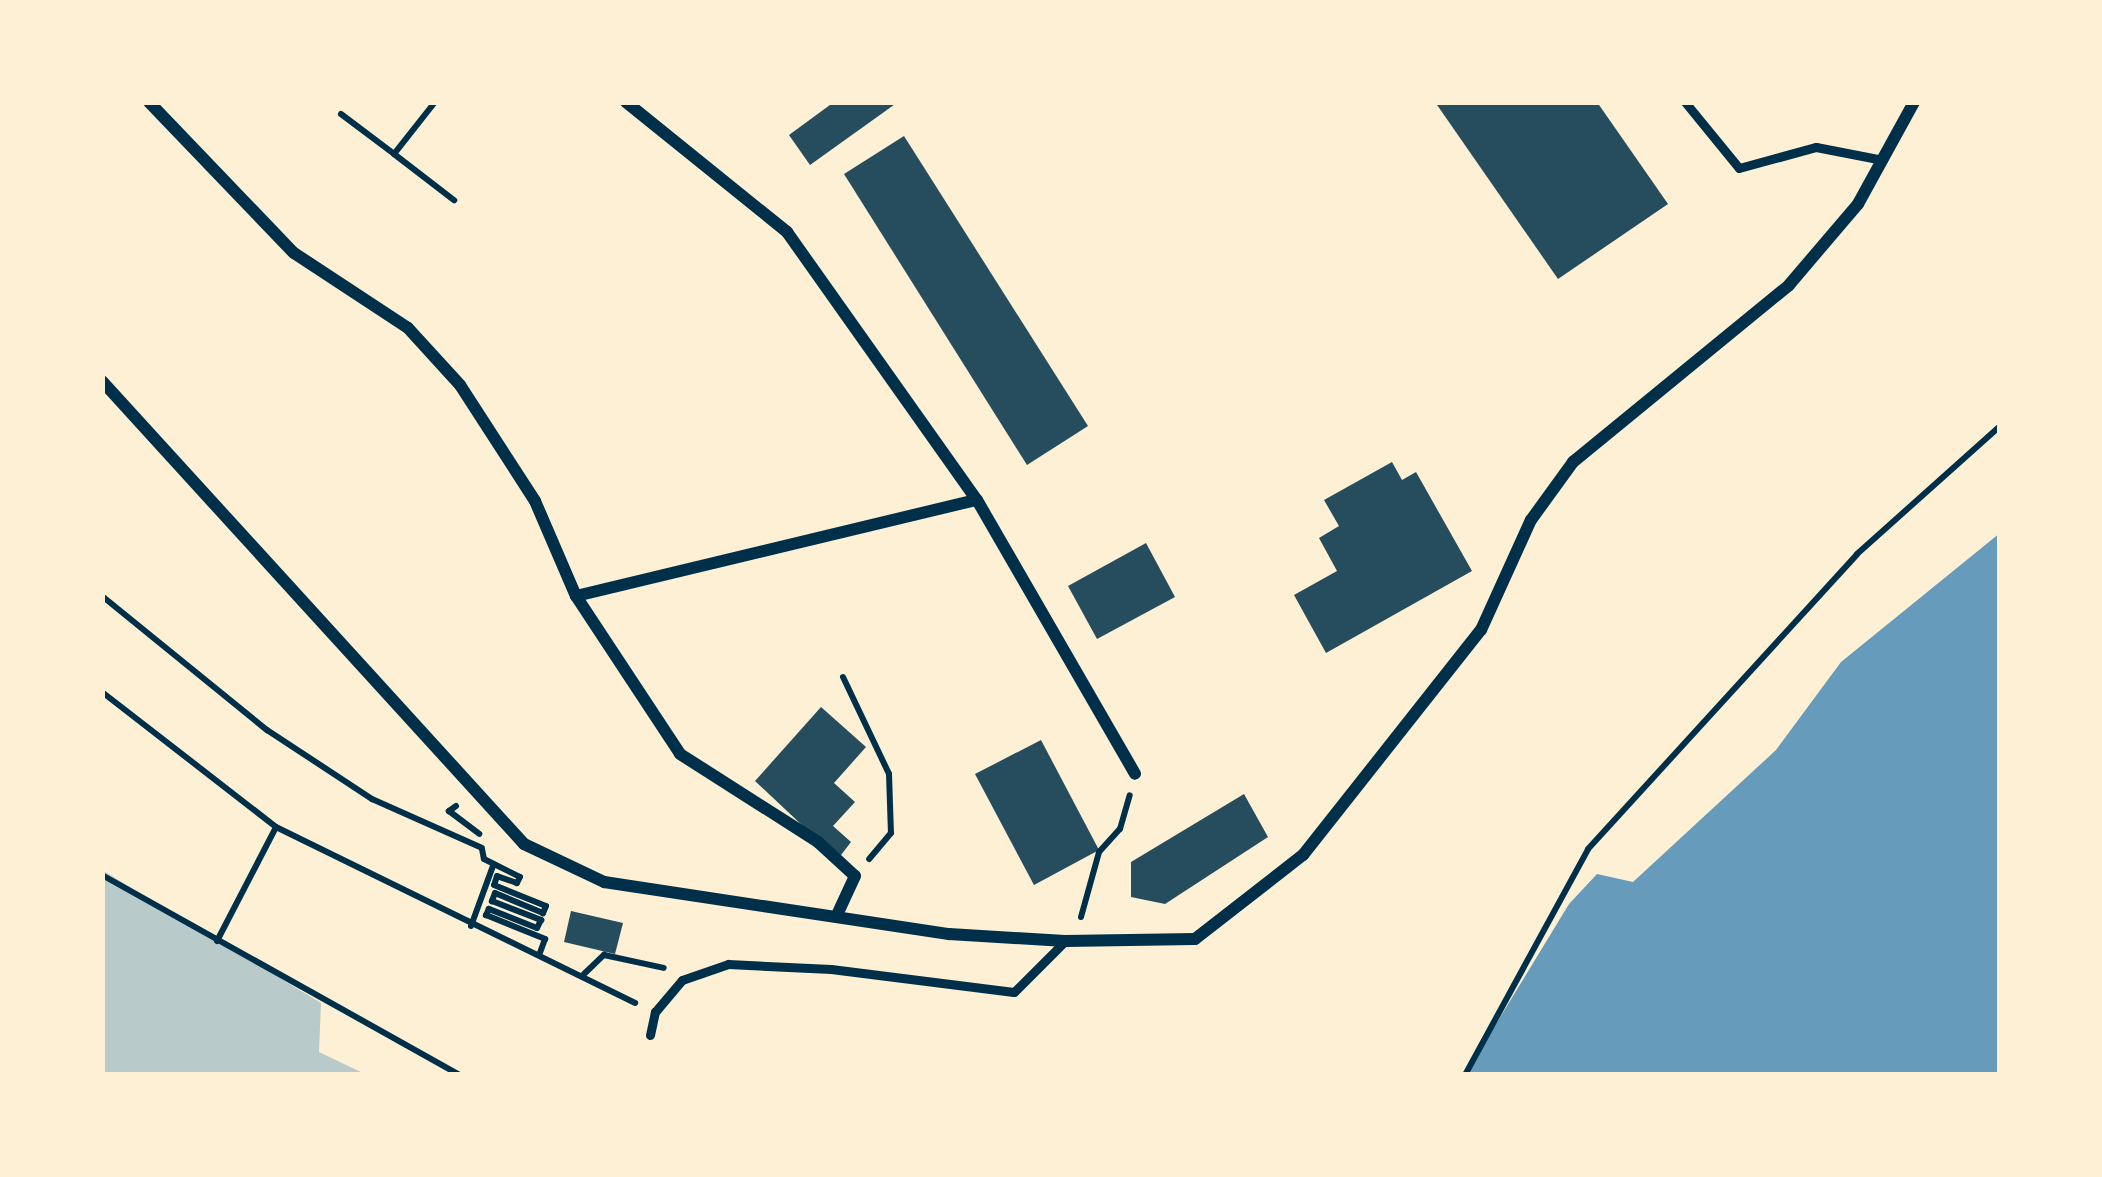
<!DOCTYPE html>
<html>
<head>
<meta charset="utf-8">
<style>
	body { margin:0 }
	#map { position:relative; width:2102px; height:1177px; overflow:hidden; background:#fdf0d5; font-family:"Noto Sans",sans-serif }
	div>[style] { position:absolute }
	.green>* { inset:0; background:#b9caca }
	.water>* { inset:0; background:#669bbc }
	.building>* { inset:0; background:#264d5e }
	.path>* { height:6px; margin:-3px; padding:0 3px; transform-origin:3px; border-radius:3px; background:#003049 }
	.service>* { height:9px; margin:-4.5px; padding:0 4.5px; transform-origin:4.5px; border-radius:4.5px; background:#003049 }
	.minor>* { height:12px; margin:-6px; padding:0 6px; transform-origin:6px; border-radius:6px; background:#003049 }
	span { translate:-50% -50%; white-space:nowrap; text-align:center; line-height:1.15; -webkit-text-stroke:10px #fdf0d5; paint-order:stroke }
	.frame { position:absolute; inset:0; border:105px solid #fdf0d5; pointer-events:none }
</style>
</head>
<body>
<div id="map">
	<div class="green">
		<i style="clip-path:polygon(102px 870px,321px 1003px,319px 1052px,367px 1075px,102px 1075px)"></i>
	</div>
	<div class="water">
		<i style="clip-path:polygon(2000px 533px,2000px 1075px,1465px 1075px,1569px 904px,1597px 874px,1633px 882px,1776px 750px,1841px 662px)"></i>
	</div>
	<div class="building">
		<i style="clip-path:polygon(834px 102px,898px 102px,810px 165px,789px 135px)"></i>
		<i style="clip-path:polygon(1435px 102px,1597px 102px,1668px 204px,1558px 279px)"></i>
		<i style="clip-path:polygon(904px 136px,1088px 426px,1027px 465px,844px 174px)"></i>
		<i style="clip-path:polygon(1392px 462px,1402px 480px,1416px 472px,1472px 571px,1326px 653px,1294px 595px,1337px 571px,1319px 538px,1339px 526px,1324px 500px)"></i>
		<i style="clip-path:polygon(1146px 543px,1175px 597px,1097px 639px,1068px 586px)"></i>
		<i style="clip-path:polygon(821px 707px,866px 747px,834px 783px,855px 802px,833px 826px,851px 842px,838px 859px,755px 781px)"></i>
		<i style="clip-path:polygon(1041px 740px,1099px 850px,1034px 885px,975px 774px)"></i>
		<i style="clip-path:polygon(1244px 794px,1268px 837px,1165px 904px,1131px 897px,1131px 862px)"></i>
		<i style="clip-path:polygon(571px 911px,623px 923px,615px 954px,564px 942px)"></i>
	</div>
	<div class="path">
		<i style="left:435px;top:102px;width:66px;rotate:128.3deg"></i>
		<i style="left:394px;top:154px;width:76px;rotate:37.5deg"></i>
		<i style="left:341px;top:114px;width:66px;rotate:37deg"></i>
		<i style="left:102px;top:596px;width:213px;rotate:39.1deg"></i>
		<i style="left:267px;top:730px;width:126px;rotate:33.3deg"></i>
		<i style="left:372px;top:799px;width:120px;rotate:24deg"></i>
		<i style="left:843px;top:677px;width:107px;rotate:64.6deg"></i>
		<i style="left:889px;top:774px;width:59px;rotate:88.1deg"></i>
		<i style="left:891px;top:833px;width:34px;rotate:130deg"></i>
		<i style="left:102px;top:692px;width:220px;rotate:37.8deg"></i>
		<i style="left:276px;top:827px;width:400px;rotate:26.1deg"></i>
		<i style="left:456px;top:806px;width:9px;rotate:144deg"></i>
		<i style="left:449px;top:811px;width:38px;rotate:37deg"></i>
		<i style="left:482px;top:849px;width:10px;rotate:79deg"></i>
		<i style="left:484px;top:859px;width:40px;rotate:26.6deg"></i>
		<i style="left:102px;top:875px;width:410px;rotate:29.2deg"></i>
		<i style="left:520px;top:877px;width:7px;rotate:117deg"></i>
		<i style="left:517px;top:883px;width:21px;rotate:-161deg"></i>
		<i style="left:497px;top:876px;width:9px;rotate:108deg"></i>
		<i style="left:494px;top:885px;width:56px;rotate:22deg"></i>
		<i style="left:546px;top:906px;width:8px;rotate:113deg"></i>
		<i style="left:543px;top:913px;width:52px;rotate:-157.4deg"></i>
		<i style="left:495px;top:893px;width:9px;rotate:111deg"></i>
		<i style="left:492px;top:901px;width:53px;rotate:21.2deg"></i>
		<i style="left:541px;top:920px;width:9px;rotate:117deg"></i>
		<i style="left:537px;top:928px;width:52px;rotate:-158.4deg"></i>
		<i style="left:489px;top:909px;width:7px;rotate:117deg"></i>
		<i style="left:486px;top:915px;width:64px;rotate:22.1deg"></i>
		<i style="left:545px;top:939px;width:15px;rotate:110deg"></i>
		<i style="left:1081px;top:917px;width:67px;rotate:-74.5deg"></i>
		<i style="left:1099px;top:852px;width:31px;rotate:-48deg"></i>
		<i style="left:1120px;top:829px;width:35px;rotate:-74deg"></i>
		<i style="left:471px;top:926px;width:64px;rotate:-69.9deg"></i>
		<i style="left:217px;top:941px;width:128px;rotate:-62.6deg"></i>
		<i style="left:584px;top:974px;width:28px;rotate:-44deg"></i>
		<i style="left:604px;top:955px;width:61px;rotate:12.2deg"></i>
		<i style="left:1465px;top:1075px;width:257px;rotate:-61.4deg"></i>
		<i style="left:1588px;top:849px;width:399px;rotate:-47.6deg"></i>
		<i style="left:1857px;top:554px;width:192px;rotate:-41.8deg"></i>
	</div>
	<div class="service">
		<i style="left:1685px;top:102px;width:85px;rotate:50.7deg"></i>
		<i style="left:1739px;top:168px;width:80px;rotate:-15.3deg"></i>
		<i style="left:1816px;top:147px;width:68px;rotate:11deg"></i>
		<i style="left:650px;top:1035px;width:24px;rotate:-78deg"></i>
		<i style="left:655px;top:1012px;width:42px;rotate:-49.8deg"></i>
		<i style="left:682px;top:980px;width:49px;rotate:-19.2deg"></i>
		<i style="left:728px;top:964px;width:103px;rotate:2.8deg"></i>
		<i style="left:831px;top:969px;width:184px;rotate:7.2deg"></i>
		<i style="left:1014px;top:992px;width:72px;rotate:-45deg"></i>
	</div>
	<div class="minor">
		<i style="left:149px;top:102px;width:209px;rotate:46.2deg"></i>
		<i style="left:294px;top:253px;width:136px;rotate:33.3deg"></i>
		<i style="left:408px;top:328px;width:77px;rotate:47.6deg"></i>
		<i style="left:460px;top:385px;width:138px;rotate:57.1deg"></i>
		<i style="left:535px;top:501px;width:103px;rotate:66.7deg"></i>
		<i style="left:576px;top:596px;width:189px;rotate:56.6deg"></i>
		<i style="left:680px;top:754px;width:164px;rotate:32.5deg"></i>
		<i style="left:818px;top:842px;width:50px;rotate:42.6deg"></i>
		<i style="left:855px;top:876px;width:43px;rotate:114.8deg"></i>
		<i style="left:626px;top:102px;width:207px;rotate:38.9deg"></i>
		<i style="left:787px;top:232px;width:329px;rotate:54.7deg"></i>
		<i style="left:977px;top:500px;width:316px;rotate:60deg"></i>
		<i style="left:102px;top:381px;width:626px;rotate:47.65deg"></i>
		<i style="left:524px;top:844px;width:89px;rotate:25.4deg"></i>
		<i style="left:604px;top:882px;width:349px;rotate:8.6deg"></i>
		<i style="left:949px;top:934px;width:116px;rotate:3.5deg"></i>
		<i style="left:1065px;top:941px;width:130px;rotate:-0.9deg"></i>
		<i style="left:1195px;top:939px;width:137px;rotate:-37.9deg"></i>
		<i style="left:1303px;top:855px;width:287px;rotate:-51.7deg"></i>
		<i style="left:1481px;top:630px;width:121px;rotate:-65.6deg"></i>
		<i style="left:1531px;top:520px;width:72px;rotate:-54.1deg"></i>
		<i style="left:1573px;top:462px;width:279px;rotate:-39.3deg"></i>
		<i style="left:1789px;top:285px;width:106px;rotate:-49.6deg"></i>
		<i style="left:1858px;top:204px;width:116px;rotate:-61.2deg"></i>
		<i style="left:576px;top:596px;width:412px;rotate:-13.5deg"></i>
	</div>
	<div class="frame"></div>
</div>
</body>
</html>
